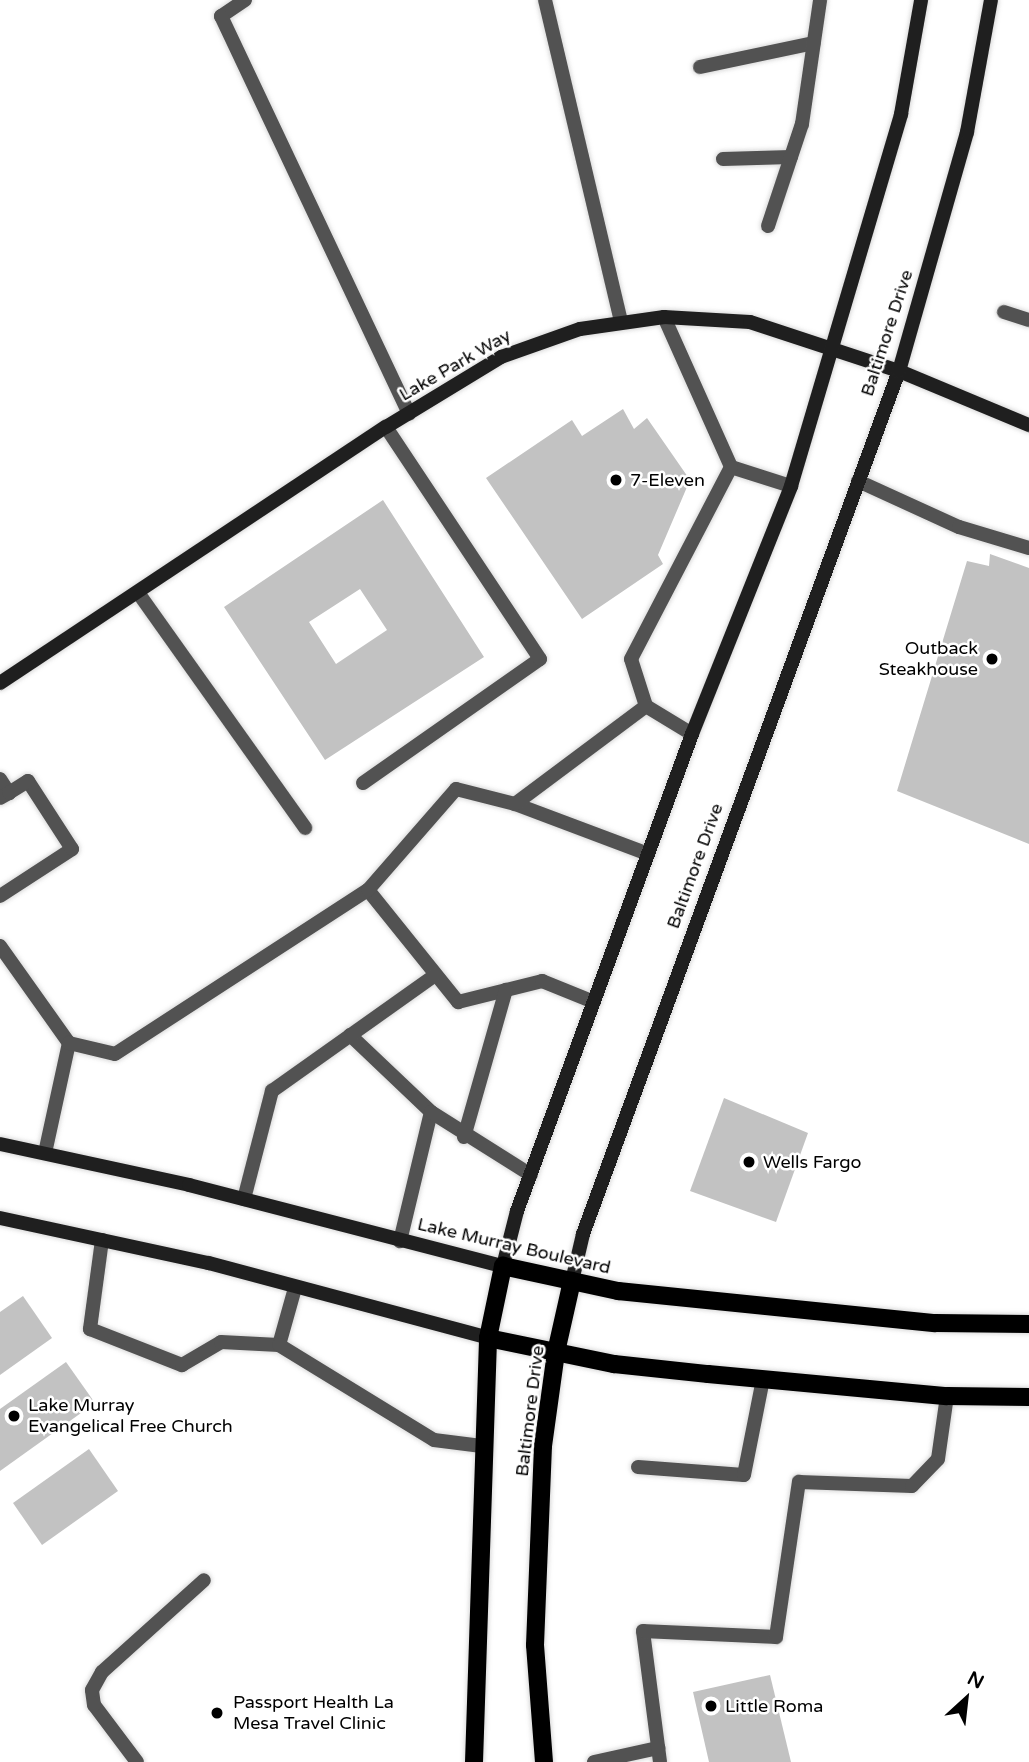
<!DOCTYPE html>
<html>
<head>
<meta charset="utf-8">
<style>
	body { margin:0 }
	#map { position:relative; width:1029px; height:1762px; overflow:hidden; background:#fff; font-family:"Varela Round",sans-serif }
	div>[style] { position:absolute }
	.building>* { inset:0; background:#c2c2c2 }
	.roads { filter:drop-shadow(0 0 2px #dbdbdb) drop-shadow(0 0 2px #dbdbdb) }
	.lane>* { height:14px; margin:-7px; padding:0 7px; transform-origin:7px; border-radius:7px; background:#525252 }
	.secondary>* { height:14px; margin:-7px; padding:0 7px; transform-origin:7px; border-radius:7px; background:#1f1f1f }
	.primary>* { height:18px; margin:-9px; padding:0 9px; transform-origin:9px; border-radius:9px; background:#000 }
	.dots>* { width:19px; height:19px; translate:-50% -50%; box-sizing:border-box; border:4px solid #fff; border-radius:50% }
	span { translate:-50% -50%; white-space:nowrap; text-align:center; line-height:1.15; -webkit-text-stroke:5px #fff; paint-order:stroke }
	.street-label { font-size:18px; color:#000 }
	.poi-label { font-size:18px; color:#000 }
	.left { translate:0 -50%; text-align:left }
	.right { translate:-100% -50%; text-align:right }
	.north { position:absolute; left:931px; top:1664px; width:70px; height:70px; -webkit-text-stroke:5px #fff; paint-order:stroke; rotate:27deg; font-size:19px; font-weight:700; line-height:28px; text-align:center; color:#000 }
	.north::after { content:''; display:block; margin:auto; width:24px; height:32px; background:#000; clip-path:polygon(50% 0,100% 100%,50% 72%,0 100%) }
</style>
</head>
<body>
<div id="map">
	<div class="building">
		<i style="clip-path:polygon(623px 409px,634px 429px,647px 418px,690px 480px,658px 555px,663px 564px,582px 619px,486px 478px,572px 420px,582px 436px)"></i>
		<i style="clip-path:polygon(evenodd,383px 500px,484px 657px,325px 760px,224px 607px,383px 500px,360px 589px,387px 630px,336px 664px,309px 622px,360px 589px)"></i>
		<i style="clip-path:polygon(990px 554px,1029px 568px,1029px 844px,897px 791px,967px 561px,989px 566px)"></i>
		<i style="clip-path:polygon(724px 1098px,808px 1133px,776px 1222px,690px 1191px)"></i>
		<i style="clip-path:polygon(23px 1296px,52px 1338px,0 1375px,0 1312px)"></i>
		<i style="clip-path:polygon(66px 1362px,95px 1403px,0 1471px,0 1409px)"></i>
		<i style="clip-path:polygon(89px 1449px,118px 1491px,42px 1545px,13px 1503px)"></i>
		<i style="clip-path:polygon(770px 1675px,791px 1762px,709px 1762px,693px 1692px)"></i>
	</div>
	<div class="roads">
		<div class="lane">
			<i style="left:245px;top:0;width:29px;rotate:146deg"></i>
			<i style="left:221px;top:16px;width:440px;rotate:64.7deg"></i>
			<i style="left:545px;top:0;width:330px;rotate:76.7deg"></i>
			<i style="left:700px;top:67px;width:116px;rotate:-11.9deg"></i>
			<i style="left:723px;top:159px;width:68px;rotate:-1.7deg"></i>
			<i style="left:768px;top:226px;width:108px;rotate:-71.6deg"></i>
			<i style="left:802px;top:124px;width:125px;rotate:-81.7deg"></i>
			<i style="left:1004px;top:312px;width:26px;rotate:18deg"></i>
			<i style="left:664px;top:317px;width:164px;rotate:65.9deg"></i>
			<i style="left:731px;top:467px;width:63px;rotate:17.6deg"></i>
			<i style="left:858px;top:481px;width:111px;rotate:24.5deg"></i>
			<i style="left:959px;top:527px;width:73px;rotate:16.7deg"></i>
			<i style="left:139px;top:594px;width:287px;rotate:54.6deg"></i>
			<i style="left:692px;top:734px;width:54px;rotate:-148.7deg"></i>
			<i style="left:646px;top:706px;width:49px;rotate:-107.7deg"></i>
			<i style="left:631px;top:659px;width:216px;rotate:-62.5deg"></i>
			<i style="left:0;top:779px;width:17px;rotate:57deg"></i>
			<i style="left:9px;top:793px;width:10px;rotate:151deg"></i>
			<i style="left:363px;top:783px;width:216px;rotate:-35deg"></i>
			<i style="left:540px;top:659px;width:278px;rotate:-123.6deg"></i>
			<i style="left:515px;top:804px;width:142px;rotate:20.6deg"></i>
			<i style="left:368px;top:890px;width:144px;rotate:51.2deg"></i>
			<i style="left:458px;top:1002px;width:87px;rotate:-14deg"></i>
			<i style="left:542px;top:981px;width:56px;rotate:22deg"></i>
			<i style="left:0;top:896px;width:86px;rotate:-33.1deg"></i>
			<i style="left:72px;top:849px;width:81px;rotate:-122.9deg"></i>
			<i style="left:28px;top:781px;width:22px;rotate:148deg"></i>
			<i style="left:0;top:946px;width:119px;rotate:54.6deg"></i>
			<i style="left:350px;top:1035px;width:112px;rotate:43.5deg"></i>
			<i style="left:431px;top:1112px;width:133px;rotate:103.5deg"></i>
			<i style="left:431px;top:1112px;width:118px;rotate:32.2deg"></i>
			<i style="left:464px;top:1137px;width:153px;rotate:-74.1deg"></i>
			<i style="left:45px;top:1153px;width:113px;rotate:-77.7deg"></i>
			<i style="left:69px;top:1043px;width:47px;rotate:13.4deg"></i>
			<i style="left:115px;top:1054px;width:302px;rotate:-33deg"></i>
			<i style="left:368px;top:890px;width:134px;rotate:-48.9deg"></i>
			<i style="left:456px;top:789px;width:61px;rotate:14.3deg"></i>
			<i style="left:515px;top:804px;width:164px;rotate:-36.8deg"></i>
			<i style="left:244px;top:1199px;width:112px;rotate:-75.5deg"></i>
			<i style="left:272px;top:1091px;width:200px;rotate:-35.4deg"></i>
			<i style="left:102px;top:1240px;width:90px;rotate:97.7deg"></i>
			<i style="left:90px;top:1329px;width:99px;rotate:21.4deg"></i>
			<i style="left:182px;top:1365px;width:45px;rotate:-30.5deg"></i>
			<i style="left:221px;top:1342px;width:58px;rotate:3deg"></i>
			<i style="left:295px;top:1288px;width:59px;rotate:105.7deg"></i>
			<i style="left:279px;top:1345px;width:182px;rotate:31.5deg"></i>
			<i style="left:434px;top:1440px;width:48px;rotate:7.1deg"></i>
			<i style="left:638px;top:1467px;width:106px;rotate:4.3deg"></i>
			<i style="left:744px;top:1475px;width:98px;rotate:-78.8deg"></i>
			<i style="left:137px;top:1762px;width:71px;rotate:-127deg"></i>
			<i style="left:94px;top:1705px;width:15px;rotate:-98deg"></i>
			<i style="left:92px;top:1690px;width:21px;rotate:-61deg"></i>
			<i style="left:102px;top:1672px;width:137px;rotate:-42deg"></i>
			<i style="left:594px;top:1762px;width:66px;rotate:-12.3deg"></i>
			<i style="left:660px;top:1762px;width:132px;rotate:-97.4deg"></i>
			<i style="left:643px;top:1631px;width:133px;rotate:2.6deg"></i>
			<i style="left:776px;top:1637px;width:157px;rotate:-81.6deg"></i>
			<i style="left:799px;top:1482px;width:113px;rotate:2deg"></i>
			<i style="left:912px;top:1486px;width:37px;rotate:-46deg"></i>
			<i style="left:938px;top:1459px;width:64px;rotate:-81.9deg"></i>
		</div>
		<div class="secondary">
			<i style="left:0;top:683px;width:463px;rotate:-33.6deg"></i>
			<i style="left:386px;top:427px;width:135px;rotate:-31.3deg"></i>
			<i style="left:501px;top:357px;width:84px;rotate:-19.5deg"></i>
			<i style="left:580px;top:329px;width:85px;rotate:-8.1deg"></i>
			<i style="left:664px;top:317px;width:86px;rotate:3.3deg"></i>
			<i style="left:750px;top:322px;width:157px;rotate:18.2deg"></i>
			<i style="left:899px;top:371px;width:141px;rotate:22.6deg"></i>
			<i style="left:0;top:1144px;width:193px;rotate:12.2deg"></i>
			<i style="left:189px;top:1185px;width:324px;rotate:14.5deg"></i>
			<i style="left:503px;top:1266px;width:57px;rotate:-75.7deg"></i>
			<i style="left:517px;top:1211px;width:508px;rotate:-69.85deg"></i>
			<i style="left:692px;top:734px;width:267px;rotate:-68.2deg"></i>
			<i style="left:791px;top:486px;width:388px;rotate:-73.5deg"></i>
			<i style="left:901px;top:114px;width:116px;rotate:-80deg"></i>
			<i style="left:0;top:1218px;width:214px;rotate:12.2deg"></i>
			<i style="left:209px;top:1263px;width:289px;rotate:15deg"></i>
			<i style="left:572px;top:1281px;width:48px;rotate:-76.8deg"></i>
			<i style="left:583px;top:1234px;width:919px;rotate:-69.89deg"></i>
			<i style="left:899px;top:371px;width:248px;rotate:-74.1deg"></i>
			<i style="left:967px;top:132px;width:134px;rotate:-79.7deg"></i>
		</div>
		<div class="primary">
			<i style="left:488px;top:1338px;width:129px;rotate:11.7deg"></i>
			<i style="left:614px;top:1364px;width:95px;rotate:6.1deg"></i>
			<i style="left:708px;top:1374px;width:240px;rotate:5.3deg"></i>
			<i style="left:947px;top:1396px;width:82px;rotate:0.7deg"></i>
			<i style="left:474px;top:1762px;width:424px;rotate:-88.1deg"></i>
			<i style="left:488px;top:1338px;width:74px;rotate:-78.2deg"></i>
			<i style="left:503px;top:1266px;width:118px;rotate:12.3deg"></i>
			<i style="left:618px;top:1291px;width:319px;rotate:5.8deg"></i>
			<i style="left:935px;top:1323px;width:94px;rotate:0.6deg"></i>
			<i style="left:544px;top:1762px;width:117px;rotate:-94.4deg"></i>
			<i style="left:535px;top:1645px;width:199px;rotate:-87.7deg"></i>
			<i style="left:543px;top:1446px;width:95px;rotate:-82.1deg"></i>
			<i style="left:556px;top:1352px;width:73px;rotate:-77.3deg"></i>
		</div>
	</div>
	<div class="dots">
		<i style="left:616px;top:480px;background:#000"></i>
		<i style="left:992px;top:659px;background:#000"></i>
		<i style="left:749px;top:1162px;background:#000"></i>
		<i style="left:14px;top:1416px;background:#000"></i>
		<i style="left:711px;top:1706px;background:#000"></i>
		<i style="left:217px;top:1713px;background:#000"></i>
	</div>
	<div class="street-label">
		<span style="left:887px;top:333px;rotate:-72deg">Baltimore Drive</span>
		<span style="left:455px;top:365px;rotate:-30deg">Lake Park Way</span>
		<span style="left:695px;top:866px;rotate:-70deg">Baltimore Drive</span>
		<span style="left:514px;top:1246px;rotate:13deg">Lake Murray Boulevard</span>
		<span style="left:530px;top:1411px;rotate:-83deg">Baltimore Drive</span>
	</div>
	<div class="poi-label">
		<span class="left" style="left:630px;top:480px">7-Eleven</span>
		<span class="right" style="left:978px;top:659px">Outback<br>Steakhouse</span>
		<span class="left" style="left:763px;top:1162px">Wells Fargo</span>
		<span class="left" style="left:28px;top:1416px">Lake Murray<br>Evangelical Free Church</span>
		<span class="left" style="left:233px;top:1713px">Passport Health La<br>Mesa Travel Clinic</span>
		<span class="left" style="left:725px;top:1706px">Little Roma</span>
	</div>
	<div class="north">N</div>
</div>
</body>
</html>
